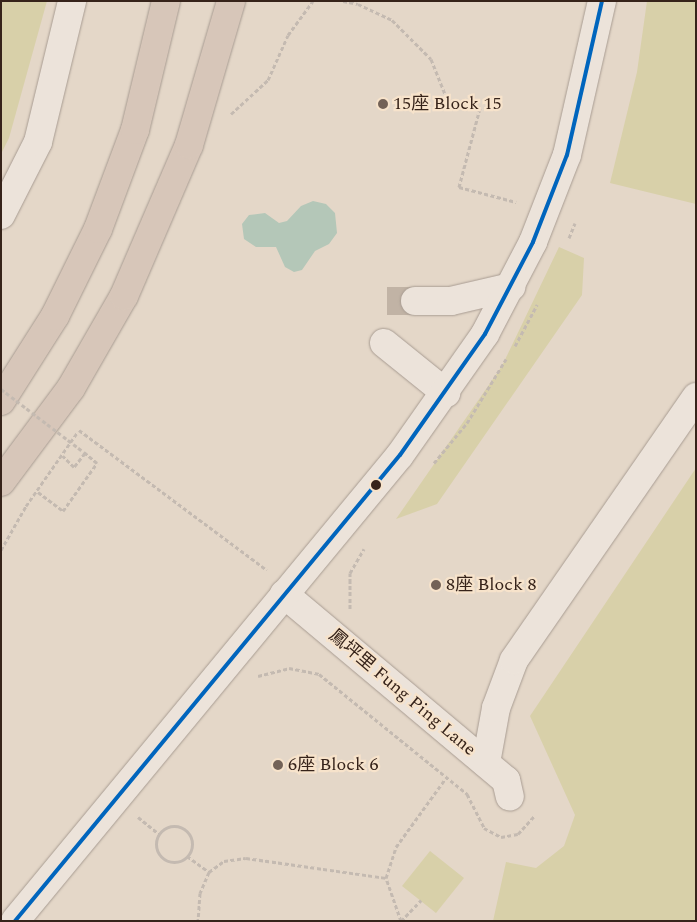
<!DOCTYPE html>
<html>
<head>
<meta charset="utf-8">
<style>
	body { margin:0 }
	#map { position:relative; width:697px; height:922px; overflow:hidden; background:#e4d7c8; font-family:Spectral,"Noto Sans TC",serif }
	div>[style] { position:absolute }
	.green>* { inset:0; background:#d8d0a9 }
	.water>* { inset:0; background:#b4c7b8 }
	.minor-tunnel>* { height:28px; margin-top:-14px; transform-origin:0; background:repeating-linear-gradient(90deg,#c1b3a5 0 28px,transparent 0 42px) }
	.path>* { height:3px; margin-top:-1.5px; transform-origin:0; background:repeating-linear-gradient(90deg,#c4bab1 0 4px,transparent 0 6.5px) }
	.path>.ring { margin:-1.5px; padding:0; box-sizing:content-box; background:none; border:3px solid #c4bab1; border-radius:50% }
	.roads { filter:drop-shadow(0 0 1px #a89c92) drop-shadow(0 0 1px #a89c92) }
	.minor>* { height:28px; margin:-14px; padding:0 14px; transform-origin:14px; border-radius:14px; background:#ece3da }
	.highway>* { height:28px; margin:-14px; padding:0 14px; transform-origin:14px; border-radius:14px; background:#d7c6b9 }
	.path-bridge>* { height:3px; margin-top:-1.5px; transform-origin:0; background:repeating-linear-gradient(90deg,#c4bab1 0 4px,transparent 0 6.5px) }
	.bus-1>* { height:4px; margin:-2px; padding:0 2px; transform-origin:2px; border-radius:2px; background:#0065bd }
	.dots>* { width:14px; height:14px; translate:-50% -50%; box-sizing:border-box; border:2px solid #f7e3cb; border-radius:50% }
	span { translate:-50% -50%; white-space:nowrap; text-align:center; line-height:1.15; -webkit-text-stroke:4.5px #f7e3cb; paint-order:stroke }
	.poi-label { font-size:18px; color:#36231a }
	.left { translate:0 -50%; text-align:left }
	.street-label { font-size:18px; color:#36231a }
	.frame { position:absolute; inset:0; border:2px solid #36231a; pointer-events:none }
</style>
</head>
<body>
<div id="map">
	<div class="green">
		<i style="clip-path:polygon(1px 1px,47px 1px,9px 138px,1px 154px)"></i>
		<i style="clip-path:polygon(647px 1px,696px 1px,696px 204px,610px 183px,637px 72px)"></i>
		<i style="clip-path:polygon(559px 247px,584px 258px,582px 295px,437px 504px,396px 519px,502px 366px)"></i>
		<i style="clip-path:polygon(696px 468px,696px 921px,493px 921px,506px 862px,536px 868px,564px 846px,575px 815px,530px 716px)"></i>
		<i style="clip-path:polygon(430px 851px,464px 878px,436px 913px,402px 886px)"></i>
	</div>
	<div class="water">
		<i style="clip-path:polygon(313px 201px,326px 204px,335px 213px,337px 233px,329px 244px,315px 251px,302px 270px,294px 272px,285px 267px,276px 247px,256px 247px,244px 239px,242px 224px,249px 215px,265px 213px,279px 223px,287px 221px,301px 206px)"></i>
	</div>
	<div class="minor-tunnel">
		<i style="left:387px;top:301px;width:28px"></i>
	</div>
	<div class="path">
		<i style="left:343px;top:1px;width:15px;rotate:11deg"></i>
		<i style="left:358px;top:4px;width:38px;rotate:25deg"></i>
		<i style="left:392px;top:20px;width:55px;rotate:45deg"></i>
		<i style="left:431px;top:59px;width:43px;rotate:68.2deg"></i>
		<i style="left:447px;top:99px;width:34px;rotate:15deg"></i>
		<i style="left:480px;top:108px;width:82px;rotate:104.9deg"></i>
		<i style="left:459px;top:187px;width:59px;rotate:14.7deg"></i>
		<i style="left:231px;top:114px;width:50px;rotate:-42.6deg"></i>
		<i style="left:268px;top:80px;width:49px;rotate:-66deg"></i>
		<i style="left:288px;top:35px;width:42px;rotate:-53.7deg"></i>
		<i style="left:569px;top:238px;width:16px;rotate:-68deg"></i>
		<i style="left:515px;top:346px;width:47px;rotate:-61.8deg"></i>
		<i style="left:79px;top:430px;width:234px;rotate:36.7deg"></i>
		<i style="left:434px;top:463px;width:52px;rotate:-50.5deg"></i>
		<i style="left:467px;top:423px;width:75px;rotate:-58.6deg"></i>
		<i style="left:38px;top:492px;width:31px;rotate:37deg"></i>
		<i style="left:63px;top:511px;width:59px;rotate:-54.7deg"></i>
		<i style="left:97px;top:463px;width:16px;rotate:-140deg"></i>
		<i style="left:85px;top:453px;width:18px;rotate:128deg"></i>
		<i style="left:74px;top:467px;width:16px;rotate:-135deg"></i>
		<i style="left:1px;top:550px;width:51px;rotate:-60.4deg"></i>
		<i style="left:26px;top:506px;width:89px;rotate:-55.1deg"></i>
		<i style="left:350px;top:609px;width:36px;rotate:-90deg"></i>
		<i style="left:350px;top:573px;width:28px;rotate:-60deg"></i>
		<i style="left:258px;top:676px;width:32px;rotate:-14deg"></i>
		<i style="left:289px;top:668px;width:31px;rotate:11deg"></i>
		<i style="left:319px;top:674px;width:191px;rotate:39deg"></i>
		<i style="left:467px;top:794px;width:38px;rotate:63deg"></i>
		<i style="left:484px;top:828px;width:19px;rotate:28deg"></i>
		<i style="left:501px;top:837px;width:17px;rotate:-10deg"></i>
		<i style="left:518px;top:834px;width:25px;rotate:-48deg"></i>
		<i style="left:138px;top:817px;width:27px;rotate:39deg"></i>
		<i class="ring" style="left:156px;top:826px;width:33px;height:33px"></i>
		<i style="left:187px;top:856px;width:27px;rotate:36deg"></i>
		<i style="left:209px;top:872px;width:23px;rotate:113deg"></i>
		<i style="left:200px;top:893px;width:28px;rotate:94deg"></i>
		<i style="left:209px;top:872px;width:19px;rotate:-36deg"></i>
		<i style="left:224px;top:861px;width:22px;rotate:-8deg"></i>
		<i style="left:246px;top:858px;width:141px;rotate:8.1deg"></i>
		<i style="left:401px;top:921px;width:46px;rotate:-109.2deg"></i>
		<i style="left:386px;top:878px;width:33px;rotate:-72deg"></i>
		<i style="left:396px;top:847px;width:85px;rotate:-54.1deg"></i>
		<i style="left:401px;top:921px;width:29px;rotate:-46deg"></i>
	</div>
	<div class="roads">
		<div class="minor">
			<i style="left:1px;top:215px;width:82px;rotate:-63.1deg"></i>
			<i style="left:38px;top:142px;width:145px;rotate:-76.4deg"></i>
			<i style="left:415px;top:301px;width:36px"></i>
			<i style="left:451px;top:301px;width:62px;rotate:-13.1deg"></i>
			<i style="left:384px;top:343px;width:80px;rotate:38.9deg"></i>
			<i style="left:284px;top:594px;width:290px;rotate:40deg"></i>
			<i style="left:506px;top:780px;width:17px;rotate:77deg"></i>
			<i style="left:486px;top:763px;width:56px;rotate:-79.7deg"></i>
			<i style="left:496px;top:708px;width:51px;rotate:-69.4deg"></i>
			<i style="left:514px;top:660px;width:320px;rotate:-55.3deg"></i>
			<i style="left:15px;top:921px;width:604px;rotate:-50.44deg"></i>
			<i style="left:400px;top:455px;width:148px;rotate:-54.9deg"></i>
			<i style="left:485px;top:334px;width:104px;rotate:-62.4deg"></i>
			<i style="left:533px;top:242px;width:93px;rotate:-68.7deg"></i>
			<i style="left:567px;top:155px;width:158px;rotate:-77.2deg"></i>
		</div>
		<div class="highway">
			<i style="left:1px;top:401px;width:101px;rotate:-57.6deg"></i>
			<i style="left:55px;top:316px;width:97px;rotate:-63.7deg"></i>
			<i style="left:98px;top:229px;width:106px;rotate:-69.5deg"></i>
			<i style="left:135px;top:130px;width:133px;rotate:-76.5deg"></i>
			<i style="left:1px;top:482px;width:117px;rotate:-53.3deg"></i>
			<i style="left:71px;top:388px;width:106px;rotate:-60.1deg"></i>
			<i style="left:124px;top:296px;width:164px;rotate:-66.7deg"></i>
			<i style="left:189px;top:145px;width:150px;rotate:-73.7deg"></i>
		</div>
	</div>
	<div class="path-bridge">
		<i style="left:1px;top:389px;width:106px;rotate:37.3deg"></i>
	</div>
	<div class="bus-1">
		<i style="left:15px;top:921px;width:604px;rotate:-50.44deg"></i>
		<i style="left:400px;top:455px;width:148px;rotate:-54.9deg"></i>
		<i style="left:485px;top:334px;width:104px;rotate:-62.4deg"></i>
		<i style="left:533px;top:242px;width:93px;rotate:-68.7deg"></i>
		<i style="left:567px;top:155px;width:158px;rotate:-77.2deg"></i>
	</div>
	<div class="dots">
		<i style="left:383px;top:104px;background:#736257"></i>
		<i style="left:376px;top:485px;background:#36231a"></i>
		<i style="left:436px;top:585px;background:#736257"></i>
		<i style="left:278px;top:765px;background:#736257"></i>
	</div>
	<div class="poi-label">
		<span class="left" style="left:393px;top:104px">15座 Block 15</span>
		<span class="left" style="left:446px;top:585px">8座 Block 8</span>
		<span class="left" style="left:288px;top:765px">6座 Block 6</span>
	</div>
	<div class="street-label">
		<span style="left:402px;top:693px;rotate:40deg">鳳坪里 Fung Ping Lane</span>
	</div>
	<div class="frame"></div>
</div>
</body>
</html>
